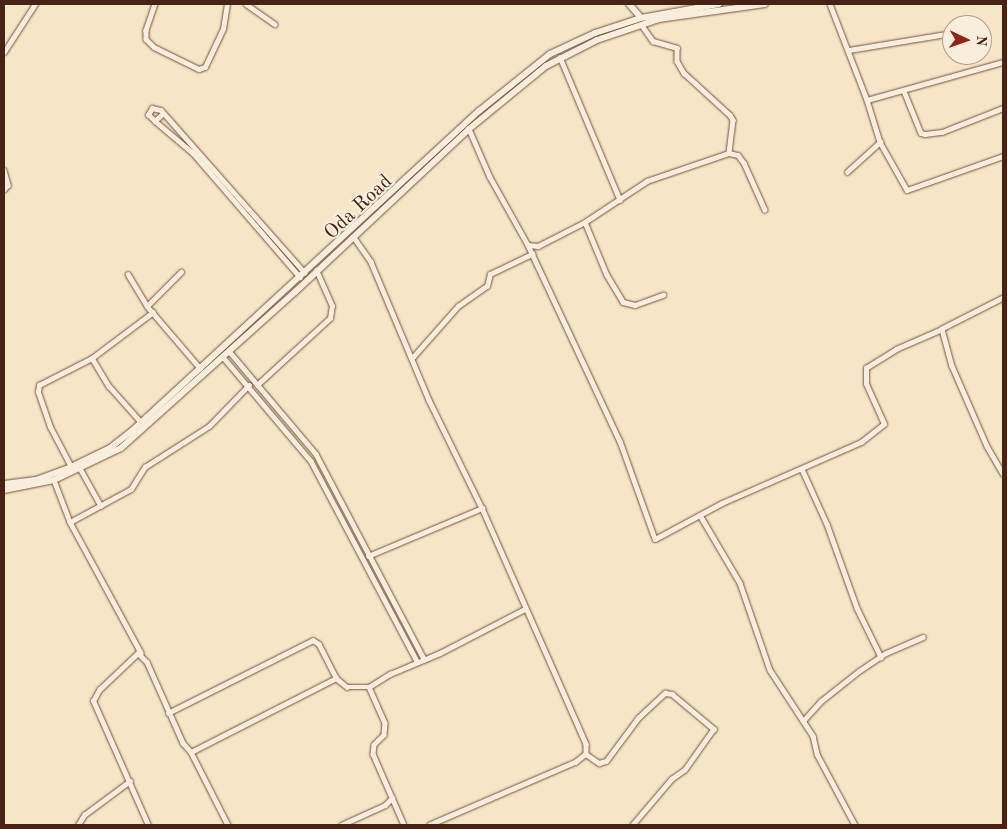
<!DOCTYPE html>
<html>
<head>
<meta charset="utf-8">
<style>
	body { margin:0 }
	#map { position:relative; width:1007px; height:829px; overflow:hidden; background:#f6e5c7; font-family:"Old Standard TT",serif }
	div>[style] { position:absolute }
	.roads { filter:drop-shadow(0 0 1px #735442) drop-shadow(0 0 1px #735442) }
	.street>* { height:4.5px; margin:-2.25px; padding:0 2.25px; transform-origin:2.25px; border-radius:2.25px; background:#f9eedb }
	.secondary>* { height:6px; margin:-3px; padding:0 3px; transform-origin:3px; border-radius:3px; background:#f9eedb }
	span { translate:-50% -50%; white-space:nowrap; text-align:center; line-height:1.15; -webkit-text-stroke:4.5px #f9eedb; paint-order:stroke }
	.street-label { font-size:20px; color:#472316 }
	.frame { position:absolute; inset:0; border:5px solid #472316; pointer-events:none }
	.north { position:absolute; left:942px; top:15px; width:50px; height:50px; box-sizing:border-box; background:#f9eedb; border:1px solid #b29d8c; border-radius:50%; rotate:93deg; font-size:14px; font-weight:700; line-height:20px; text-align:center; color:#472316 }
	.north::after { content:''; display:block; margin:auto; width:18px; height:22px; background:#8f2418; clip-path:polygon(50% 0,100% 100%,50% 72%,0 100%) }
</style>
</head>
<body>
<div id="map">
	<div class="roads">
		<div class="street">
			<i style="left:155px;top:4px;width:28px;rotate:109deg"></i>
			<i style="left:146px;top:30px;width:9px;rotate:90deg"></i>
			<i style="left:146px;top:39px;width:11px;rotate:45deg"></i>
			<i style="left:154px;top:47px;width:50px;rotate:26.1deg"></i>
			<i style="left:199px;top:69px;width:6px;rotate:-18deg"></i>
			<i style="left:205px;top:67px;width:42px;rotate:-64.7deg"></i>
			<i style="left:223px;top:29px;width:25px;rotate:-81deg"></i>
			<i style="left:246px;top:4px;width:35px;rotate:35deg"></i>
			<i style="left:830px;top:4px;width:103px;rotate:68.9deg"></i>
			<i style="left:867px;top:100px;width:141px;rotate:-15.6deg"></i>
			<i style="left:641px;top:24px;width:21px;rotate:55deg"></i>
			<i style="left:653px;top:41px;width:25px;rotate:16deg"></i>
			<i style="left:677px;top:48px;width:13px;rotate:90deg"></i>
			<i style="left:677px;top:61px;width:14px;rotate:60deg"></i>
			<i style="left:684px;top:73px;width:62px;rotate:42.4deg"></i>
			<i style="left:730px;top:115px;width:6px;rotate:59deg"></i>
			<i style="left:733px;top:120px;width:33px;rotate:97deg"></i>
			<i style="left:849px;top:50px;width:104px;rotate:-9.4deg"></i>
			<i style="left:4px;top:52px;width:57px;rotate:-57.1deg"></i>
			<i style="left:560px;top:57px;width:155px;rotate:67.2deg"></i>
			<i style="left:904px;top:91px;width:45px;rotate:68deg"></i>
			<i style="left:921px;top:133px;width:4px;rotate:14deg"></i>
			<i style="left:925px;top:134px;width:17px;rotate:-7deg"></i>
			<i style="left:942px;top:132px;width:66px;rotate:-21.5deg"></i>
			<i style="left:867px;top:100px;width:44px;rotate:72.8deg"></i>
			<i style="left:880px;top:142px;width:55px;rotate:60.6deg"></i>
			<i style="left:907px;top:190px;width:102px;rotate:-19.5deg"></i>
			<i style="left:162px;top:115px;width:9px;rotate:139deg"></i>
			<i style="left:155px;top:121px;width:9px;rotate:-139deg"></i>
			<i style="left:148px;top:115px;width:8px;rotate:-60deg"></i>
			<i style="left:152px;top:108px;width:9px;rotate:13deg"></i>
			<i style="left:161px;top:110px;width:217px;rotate:48.5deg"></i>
			<i style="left:155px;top:121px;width:50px;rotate:40.1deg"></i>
			<i style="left:193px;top:153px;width:164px;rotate:49.2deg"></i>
			<i style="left:469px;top:129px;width:52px;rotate:66.4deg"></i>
			<i style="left:490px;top:177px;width:78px;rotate:60.8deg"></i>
			<i style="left:528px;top:245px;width:217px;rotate:64.9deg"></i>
			<i style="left:620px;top:441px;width:104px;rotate:70.3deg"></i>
			<i style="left:655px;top:539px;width:76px;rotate:-28.2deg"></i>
			<i style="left:722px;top:503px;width:152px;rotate:-23.7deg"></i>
			<i style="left:861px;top:442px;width:29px;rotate:-38deg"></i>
			<i style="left:884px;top:424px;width:44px;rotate:-114.2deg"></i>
			<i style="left:866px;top:384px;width:16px;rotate:-90deg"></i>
			<i style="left:866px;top:368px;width:36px;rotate:-32deg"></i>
			<i style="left:896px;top:349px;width:50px;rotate:-23.5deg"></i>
			<i style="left:4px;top:170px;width:16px;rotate:75deg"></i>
			<i style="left:8px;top:185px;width:6px;rotate:129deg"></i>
			<i style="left:847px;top:172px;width:45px;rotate:-42.3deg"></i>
			<i style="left:585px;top:222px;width:57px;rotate:67.5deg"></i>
			<i style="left:607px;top:275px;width:31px;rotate:59deg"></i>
			<i style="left:623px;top:302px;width:12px;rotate:14deg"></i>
			<i style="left:635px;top:305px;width:30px;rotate:-20deg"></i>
			<i style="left:353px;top:236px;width:32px;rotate:55deg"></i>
			<i style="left:371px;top:262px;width:150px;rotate:67.2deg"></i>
			<i style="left:429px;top:400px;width:120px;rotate:63.9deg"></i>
			<i style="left:482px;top:508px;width:258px;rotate:66.2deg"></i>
			<i style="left:586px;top:744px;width:10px;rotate:90deg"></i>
			<i style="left:586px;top:754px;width:13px;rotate:141deg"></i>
			<i style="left:576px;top:762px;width:159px;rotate:156.7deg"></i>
			<i style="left:528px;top:245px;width:10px;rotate:6deg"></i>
			<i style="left:538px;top:246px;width:53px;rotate:-27.1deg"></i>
			<i style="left:585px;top:222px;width:74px;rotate:-33.5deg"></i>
			<i style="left:647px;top:181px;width:87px;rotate:-18.9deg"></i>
			<i style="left:729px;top:153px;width:9px;rotate:13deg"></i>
			<i style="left:738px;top:155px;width:10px;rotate:53deg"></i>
			<i style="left:744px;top:163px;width:51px;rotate:65.9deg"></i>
			<i style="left:128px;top:274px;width:37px;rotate:59deg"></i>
			<i style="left:147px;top:306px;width:82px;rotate:49.5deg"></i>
			<i style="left:1003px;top:298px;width:68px;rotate:153.1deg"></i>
			<i style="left:942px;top:329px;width:38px;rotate:75deg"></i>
			<i style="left:952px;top:366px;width:87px;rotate:66.4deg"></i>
			<i style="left:987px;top:446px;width:32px;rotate:60deg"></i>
			<i style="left:147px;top:306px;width:48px;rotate:-45deg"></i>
			<i style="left:229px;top:351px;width:135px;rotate:49.8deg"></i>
			<i style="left:316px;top:454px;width:232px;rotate:62.2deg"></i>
			<i style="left:223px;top:357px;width:136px;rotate:49.8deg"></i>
			<i style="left:311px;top:461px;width:226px;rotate:62.1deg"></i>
			<i style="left:413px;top:357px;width:68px;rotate:-48.6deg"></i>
			<i style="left:458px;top:306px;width:35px;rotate:-35deg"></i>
			<i style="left:487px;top:286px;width:12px;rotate:-76deg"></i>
			<i style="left:490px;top:274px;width:47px;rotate:-25.5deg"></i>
			<i style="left:92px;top:358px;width:33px;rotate:59deg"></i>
			<i style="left:109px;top:386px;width:48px;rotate:48.4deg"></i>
			<i style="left:257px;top:385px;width:99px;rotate:-42.5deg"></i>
			<i style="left:330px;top:318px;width:12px;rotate:-81deg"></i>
			<i style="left:332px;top:306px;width:39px;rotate:-114deg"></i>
			<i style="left:71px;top:467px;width:45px;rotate:-117.7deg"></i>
			<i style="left:50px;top:427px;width:37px;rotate:-109deg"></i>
			<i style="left:38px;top:392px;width:7px;rotate:-82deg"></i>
			<i style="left:39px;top:385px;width:59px;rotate:-27deg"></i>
			<i style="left:92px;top:358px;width:76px;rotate:-37deg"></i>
			<i style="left:802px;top:469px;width:60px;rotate:65.6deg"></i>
			<i style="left:827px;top:524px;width:89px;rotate:70.3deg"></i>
			<i style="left:857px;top:608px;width:55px;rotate:63.9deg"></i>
			<i style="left:81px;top:470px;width:41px;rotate:60.9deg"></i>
			<i style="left:54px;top:480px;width:45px;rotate:69.1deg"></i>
			<i style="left:70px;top:522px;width:149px;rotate:61.5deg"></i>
			<i style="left:700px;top:515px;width:79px;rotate:59.5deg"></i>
			<i style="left:740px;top:583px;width:92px;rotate:71deg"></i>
			<i style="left:770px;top:670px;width:79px;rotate:56.9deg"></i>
			<i style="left:813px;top:736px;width:18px;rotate:77deg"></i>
			<i style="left:817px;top:754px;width:81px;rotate:61.8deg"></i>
			<i style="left:70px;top:522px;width:69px;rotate:-28.4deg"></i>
			<i style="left:131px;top:489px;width:26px;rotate:-58deg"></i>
			<i style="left:145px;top:467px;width:76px;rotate:-32.6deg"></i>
			<i style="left:209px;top:426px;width:57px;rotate:-45.7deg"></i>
			<i style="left:368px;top:556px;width:124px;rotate:-22.8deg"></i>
			<i style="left:369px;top:687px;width:39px;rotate:66deg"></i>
			<i style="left:385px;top:723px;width:12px;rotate:95deg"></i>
			<i style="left:384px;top:735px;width:14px;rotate:135deg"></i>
			<i style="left:374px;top:745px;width:9px;rotate:96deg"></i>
			<i style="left:373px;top:754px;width:77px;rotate:66.4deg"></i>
			<i style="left:168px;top:713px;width:162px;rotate:-26.7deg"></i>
			<i style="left:313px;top:640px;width:7px;rotate:34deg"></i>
			<i style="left:319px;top:644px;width:38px;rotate:63deg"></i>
			<i style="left:336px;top:678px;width:14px;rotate:39deg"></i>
			<i style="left:347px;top:687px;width:22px"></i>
			<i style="left:369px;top:687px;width:25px;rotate:-32deg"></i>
			<i style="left:390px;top:674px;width:54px;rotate:-22.8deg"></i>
			<i style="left:440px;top:653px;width:96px;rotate:-27.4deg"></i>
			<i style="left:803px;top:721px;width:27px;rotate:-48deg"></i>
			<i style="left:821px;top:701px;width:48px;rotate:-38.3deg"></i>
			<i style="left:859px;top:671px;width:32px;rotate:-34deg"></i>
			<i style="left:886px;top:653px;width:40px;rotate:-23.4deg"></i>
			<i style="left:191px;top:752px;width:163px;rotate:-27deg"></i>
			<i style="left:586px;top:754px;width:16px;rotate:35deg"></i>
			<i style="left:599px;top:763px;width:7px;rotate:-16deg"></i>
			<i style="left:606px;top:761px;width:54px;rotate:-53.3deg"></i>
			<i style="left:638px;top:718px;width:37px;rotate:-43deg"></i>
			<i style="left:665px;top:693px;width:7px;rotate:8deg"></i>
			<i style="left:672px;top:694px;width:55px;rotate:39.8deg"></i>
			<i style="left:714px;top:729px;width:50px;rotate:125.3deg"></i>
			<i style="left:685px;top:770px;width:16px;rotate:145deg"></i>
			<i style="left:672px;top:779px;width:60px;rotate:130.3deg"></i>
			<i style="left:78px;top:825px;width:12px;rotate:-59deg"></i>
			<i style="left:84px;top:815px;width:57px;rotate:-36.5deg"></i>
			<i style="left:148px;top:825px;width:136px;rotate:-113.9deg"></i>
			<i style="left:93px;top:701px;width:13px;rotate:-61deg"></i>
			<i style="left:99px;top:690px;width:54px;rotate:-43.5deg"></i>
			<i style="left:138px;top:653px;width:13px;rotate:45deg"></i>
			<i style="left:147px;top:662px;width:89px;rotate:66deg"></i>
			<i style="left:183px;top:743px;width:12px;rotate:48deg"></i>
			<i style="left:191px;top:752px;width:82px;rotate:63.1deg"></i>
			<i style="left:341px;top:825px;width:48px;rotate:-24.4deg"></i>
			<i style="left:385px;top:805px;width:10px;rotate:-45deg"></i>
		</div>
		<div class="secondary">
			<i style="left:629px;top:4px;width:18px;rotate:49deg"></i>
			<i style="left:4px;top:484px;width:32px;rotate:-7deg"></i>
			<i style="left:36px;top:480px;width:37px;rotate:-20deg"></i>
			<i style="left:71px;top:467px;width:43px;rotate:-26deg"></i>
			<i style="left:110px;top:448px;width:29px;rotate:-38deg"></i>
			<i style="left:133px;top:430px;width:471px;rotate:-42.7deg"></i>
			<i style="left:479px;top:111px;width:91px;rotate:-38.8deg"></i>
			<i style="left:550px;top:54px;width:50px;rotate:-25deg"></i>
			<i style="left:595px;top:33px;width:48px;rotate:-18.1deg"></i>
			<i style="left:641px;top:18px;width:79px;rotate:-10.2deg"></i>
			<i style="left:4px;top:490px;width:51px;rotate:-11.3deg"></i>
			<i style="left:54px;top:480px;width:74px;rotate:-25.5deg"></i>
			<i style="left:121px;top:448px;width:234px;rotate:-41.9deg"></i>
			<i style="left:295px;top:292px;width:238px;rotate:-43.1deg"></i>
			<i style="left:469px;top:129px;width:99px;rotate:-39.3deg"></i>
			<i style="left:546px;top:66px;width:57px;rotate:-27deg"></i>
			<i style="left:597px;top:40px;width:65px;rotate:-18.7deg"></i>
			<i style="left:659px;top:19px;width:107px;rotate:-8.1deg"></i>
		</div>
	</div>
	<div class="street-label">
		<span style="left:359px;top:208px;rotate:-43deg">Oda Road</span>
	</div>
	<div class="frame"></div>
	<div class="north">N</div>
</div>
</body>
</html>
